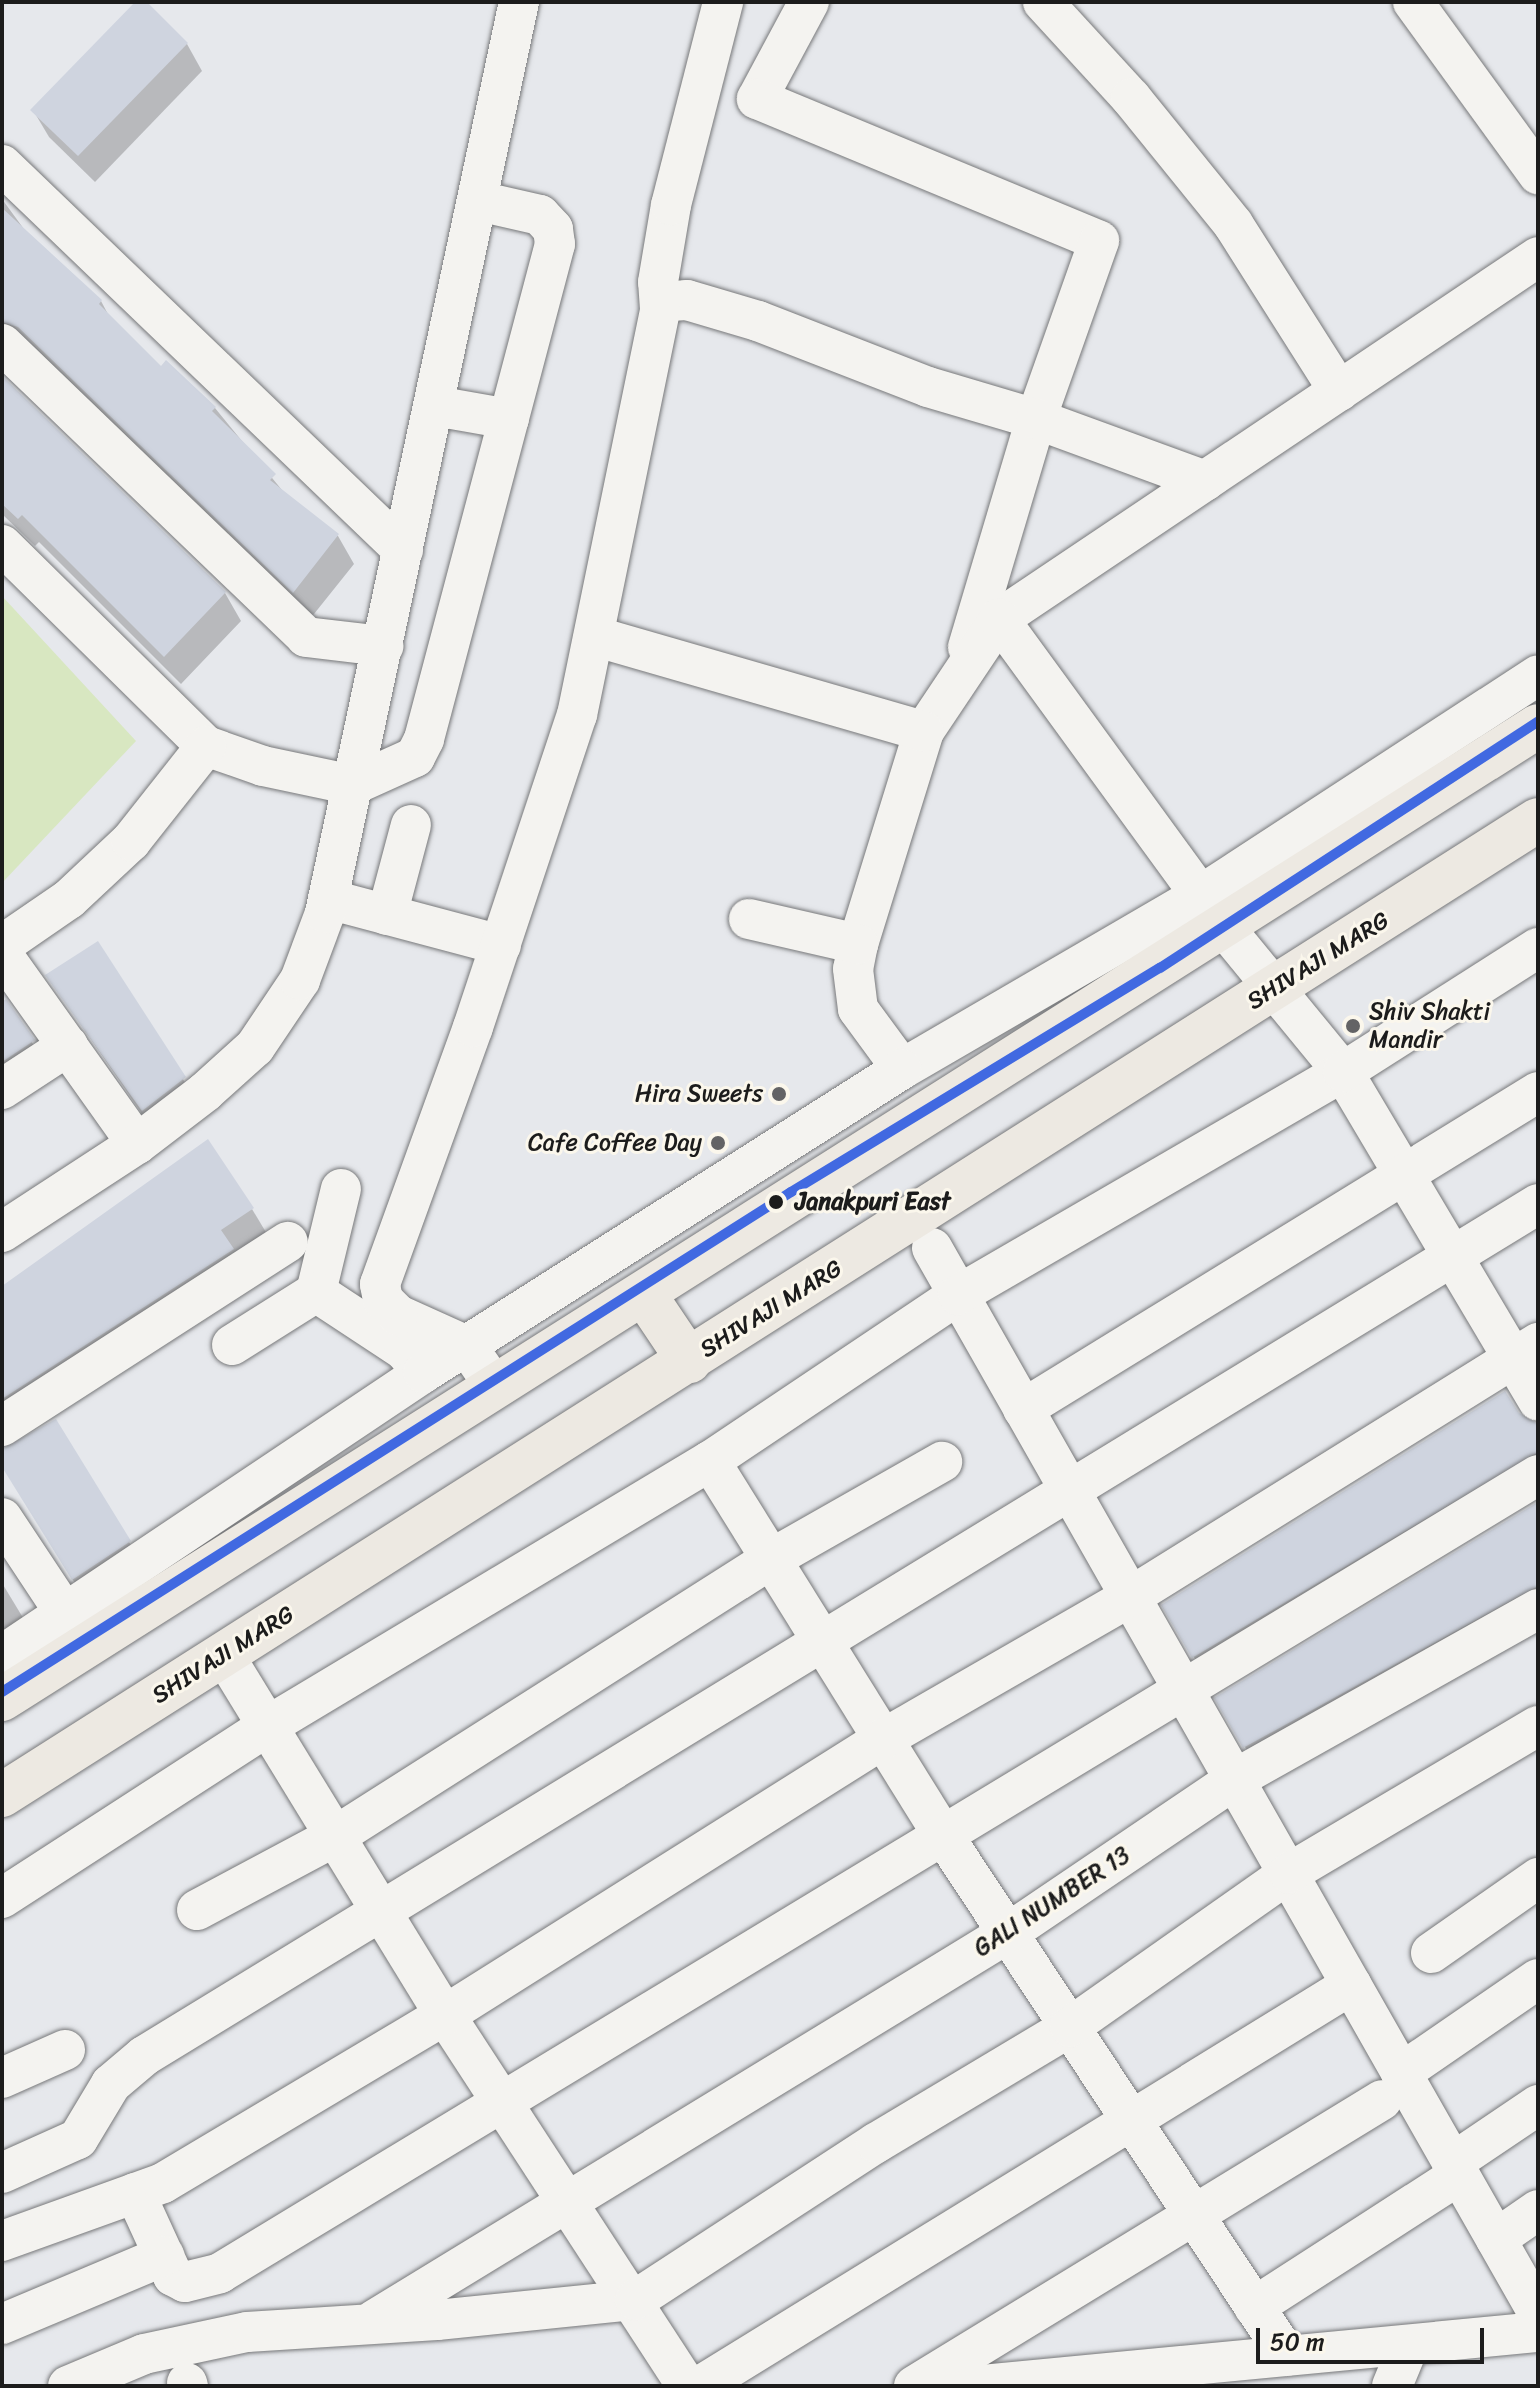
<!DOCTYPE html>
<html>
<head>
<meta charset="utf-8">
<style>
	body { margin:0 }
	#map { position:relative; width:1540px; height:2388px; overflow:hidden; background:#e6e8ec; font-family:Sriracha,sans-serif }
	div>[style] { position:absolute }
	.green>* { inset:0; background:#d8e7c1 }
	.shadow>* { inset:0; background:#0003 }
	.building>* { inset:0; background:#cfd4df }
	.roads { filter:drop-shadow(0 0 2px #77787a) drop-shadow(0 0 2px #77787a) }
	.minor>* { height:40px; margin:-20px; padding:0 20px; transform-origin:20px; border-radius:20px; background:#f4f3f0 }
	.major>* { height:44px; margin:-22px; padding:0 22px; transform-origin:22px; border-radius:22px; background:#ede9e2 }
	.metro-1>* { height:10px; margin:-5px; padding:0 5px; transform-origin:5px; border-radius:5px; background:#4169e1 }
	.dots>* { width:22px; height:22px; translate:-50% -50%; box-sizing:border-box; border:4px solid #fbf7ec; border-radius:50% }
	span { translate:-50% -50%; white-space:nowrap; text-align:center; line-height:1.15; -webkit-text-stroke:6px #fbf7ec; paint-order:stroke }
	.street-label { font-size:24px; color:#1c1c1c }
	.poi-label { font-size:24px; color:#1c1c1c }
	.left { translate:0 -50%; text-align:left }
	.right { translate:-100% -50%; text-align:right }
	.stop-label { font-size:24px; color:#1c1c1c; font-weight:700 }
	.frame { position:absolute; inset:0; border:4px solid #1c1c1c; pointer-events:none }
	.scale { position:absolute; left:1256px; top:2328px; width:228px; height:36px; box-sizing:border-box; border:4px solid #1c1c1c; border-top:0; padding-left:10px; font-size:24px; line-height:28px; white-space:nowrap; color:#1c1c1c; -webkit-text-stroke:6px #fbf7ec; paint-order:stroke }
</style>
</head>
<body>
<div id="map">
	<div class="green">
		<i style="clip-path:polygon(2px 596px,136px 741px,2px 883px)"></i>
	</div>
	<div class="shadow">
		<i style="clip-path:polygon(138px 2px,187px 44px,202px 71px,95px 182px,49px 137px,33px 110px)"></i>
		<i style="clip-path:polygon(2px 199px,29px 236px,101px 301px,110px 318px,161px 368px,215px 408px,286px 495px,338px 536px,354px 564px,310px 619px,2px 360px)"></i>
		<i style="clip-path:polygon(2px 379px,225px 593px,241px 621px,181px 684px,39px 542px,35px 546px,2px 514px)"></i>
		<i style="clip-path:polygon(97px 943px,205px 1114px,164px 1146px,47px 975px)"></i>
		<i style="clip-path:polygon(2px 997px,48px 1067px,2px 1100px)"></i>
		<i style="clip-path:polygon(252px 1209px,267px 1234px,2px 1436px,2px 1289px)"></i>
		<i style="clip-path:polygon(1525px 1422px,1538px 1426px,1538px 1477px,1206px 1678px,1164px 1605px)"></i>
		<i style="clip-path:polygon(2px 1448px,14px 1448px,129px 1542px,145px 1569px,89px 1606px,2px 1464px)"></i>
		<i style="clip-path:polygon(1538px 1504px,1538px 1611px,1257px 1768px,1217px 1698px)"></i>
		<i style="clip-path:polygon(2px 1583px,31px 1631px,2px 1649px)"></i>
	</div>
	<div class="building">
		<i style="clip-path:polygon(135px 2px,147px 2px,188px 43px,78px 156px,30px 110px)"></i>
		<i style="clip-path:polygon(2px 208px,102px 300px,99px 304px,161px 366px,166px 360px,216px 407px,212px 411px,276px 474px,270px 480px,339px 534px,293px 593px,18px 327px,2px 322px)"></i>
		<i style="clip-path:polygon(2px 376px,226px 592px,164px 657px,22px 515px,18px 519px,2px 504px)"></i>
		<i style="clip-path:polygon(98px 941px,186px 1077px,142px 1111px,45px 975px)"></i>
		<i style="clip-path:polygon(6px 999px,35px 1040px,2px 1062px,2px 1002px)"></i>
		<i style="clip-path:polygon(208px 1139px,254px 1208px,221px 1230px,234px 1249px,2px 1399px,2px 1286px)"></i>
		<i style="clip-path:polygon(1505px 1391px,1519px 1413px,1538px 1424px,1538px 1452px,1192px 1658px,1161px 1605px)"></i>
		<i style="clip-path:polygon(56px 1419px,131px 1541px,72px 1580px,2px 1467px,2px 1449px)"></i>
		<i style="clip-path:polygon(1538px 1502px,1538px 1586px,1243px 1748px,1214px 1698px)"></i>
	</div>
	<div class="roads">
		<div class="minor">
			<i style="left:809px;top:2px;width:110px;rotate:118.2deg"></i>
			<i style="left:757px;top:99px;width:370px;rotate:22.5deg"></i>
			<i style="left:1099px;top:241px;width:189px;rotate:109.5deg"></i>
			<i style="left:1036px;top:419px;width:238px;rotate:106.6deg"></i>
			<i style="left:1043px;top:2px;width:130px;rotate:47.5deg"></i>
			<i style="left:1131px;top:98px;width:162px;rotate:51deg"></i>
			<i style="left:1233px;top:224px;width:198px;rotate:57.6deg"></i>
			<i style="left:1413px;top:2px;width:213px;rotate:54deg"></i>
			<i style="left:2px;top:165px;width:556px;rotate:43.83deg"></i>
			<i style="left:1538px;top:257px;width:649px;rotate:146.11deg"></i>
			<i style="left:999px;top:619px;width:135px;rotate:123.8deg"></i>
			<i style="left:924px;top:731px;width:223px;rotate:107.2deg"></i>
			<i style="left:858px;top:944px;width:25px;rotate:101deg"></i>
			<i style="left:853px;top:969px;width:40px;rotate:82.9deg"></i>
			<i style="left:858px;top:1009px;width:74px;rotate:53.7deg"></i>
			<i style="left:902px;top:1069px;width:346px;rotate:-30.2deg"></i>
			<i style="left:1201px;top:895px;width:402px;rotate:-33.1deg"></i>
			<i style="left:660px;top:309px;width:13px;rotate:-39deg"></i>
			<i style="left:670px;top:301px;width:17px;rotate:-3deg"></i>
			<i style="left:687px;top:300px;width:74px;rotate:16.5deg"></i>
			<i style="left:758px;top:321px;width:182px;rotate:21.2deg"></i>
			<i style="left:928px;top:387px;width:113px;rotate:16.5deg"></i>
			<i style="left:1036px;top:419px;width:180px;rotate:20.1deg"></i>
			<i style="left:2px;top:344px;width:422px;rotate:43.9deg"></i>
			<i style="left:306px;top:637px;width:78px;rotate:6.7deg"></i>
			<i style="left:435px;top:406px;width:75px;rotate:10deg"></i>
			<i style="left:2px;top:545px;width:286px;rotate:44.6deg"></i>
			<i style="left:206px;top:746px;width:60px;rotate:19.3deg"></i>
			<i style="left:263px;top:766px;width:92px;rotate:11.9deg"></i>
			<i style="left:353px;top:785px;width:68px;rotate:-24.3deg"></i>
			<i style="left:415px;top:757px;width:20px;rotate:-63deg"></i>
			<i style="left:424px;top:739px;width:512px;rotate:-75.18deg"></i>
			<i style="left:555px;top:244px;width:15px;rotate:-98deg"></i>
			<i style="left:553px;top:229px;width:19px;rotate:-133deg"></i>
			<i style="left:540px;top:215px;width:63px;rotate:-167.1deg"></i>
			<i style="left:999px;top:619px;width:380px;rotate:53.9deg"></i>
			<i style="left:1223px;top:926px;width:189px;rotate:50.6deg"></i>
			<i style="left:1343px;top:1072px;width:382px;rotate:59.3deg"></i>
			<i style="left:594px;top:636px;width:343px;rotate:16.1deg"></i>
			<i style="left:328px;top:899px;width:179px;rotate:14.9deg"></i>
			<i style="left:387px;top:915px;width:93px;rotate:-75.1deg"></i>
			<i style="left:749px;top:919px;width:112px;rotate:12.9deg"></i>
			<i style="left:2px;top:945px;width:81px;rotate:-34.5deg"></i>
			<i style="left:69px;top:899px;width:85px;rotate:-43.1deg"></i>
			<i style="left:131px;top:841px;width:121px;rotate:-51.7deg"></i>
			<i style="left:2px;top:954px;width:233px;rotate:54.6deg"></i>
			<i style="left:2px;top:1089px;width:79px;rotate:-33.1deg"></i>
			<i style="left:2px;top:1232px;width:161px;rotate:-33.1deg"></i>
			<i style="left:137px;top:1144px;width:86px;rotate:-37.4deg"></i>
			<i style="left:205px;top:1092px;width:67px;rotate:-42deg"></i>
			<i style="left:255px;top:1047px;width:81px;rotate:-56.1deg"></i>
			<i style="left:300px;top:980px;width:72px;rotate:-69.5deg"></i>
			<i style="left:325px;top:913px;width:931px;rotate:-77.98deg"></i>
			<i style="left:932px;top:1248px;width:1225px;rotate:60.36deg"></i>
			<i style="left:316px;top:1292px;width:106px;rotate:-76.4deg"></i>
			<i style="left:232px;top:1345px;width:99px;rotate:-32.2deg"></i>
			<i style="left:316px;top:1292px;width:105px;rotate:33.4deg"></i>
			<i style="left:404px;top:1350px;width:30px;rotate:50deg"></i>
			<i style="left:495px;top:1387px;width:50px;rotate:-124.3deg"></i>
			<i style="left:467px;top:1346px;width:76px;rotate:-155.8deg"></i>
			<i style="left:398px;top:1315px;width:21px;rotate:-135deg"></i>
			<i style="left:383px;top:1300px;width:16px;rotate:-101deg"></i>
			<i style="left:380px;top:1284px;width:273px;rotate:-70.1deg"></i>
			<i style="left:473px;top:1027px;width:329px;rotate:-71.6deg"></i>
			<i style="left:577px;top:715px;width:414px;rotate:-78.4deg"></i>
			<i style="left:660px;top:309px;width:27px;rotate:-94deg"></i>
			<i style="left:658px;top:282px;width:78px;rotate:-80.4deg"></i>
			<i style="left:671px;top:205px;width:210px;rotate:-75.6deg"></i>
			<i style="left:1023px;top:1409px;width:605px;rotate:-31.61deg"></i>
			<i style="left:2px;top:1426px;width:340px;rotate:-32.8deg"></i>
			<i style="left:710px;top:1461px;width:441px;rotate:58.1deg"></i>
			<i style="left:943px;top:1835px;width:624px;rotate:56.56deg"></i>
			<i style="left:2px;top:1518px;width:145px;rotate:56.5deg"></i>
			<i style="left:2px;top:1655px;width:507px;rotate:-33.82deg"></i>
			<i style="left:423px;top:1373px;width:567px;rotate:-32.4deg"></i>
			<i style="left:224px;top:1655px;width:422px;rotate:58.5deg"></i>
			<i style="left:445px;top:2015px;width:443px;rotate:56.9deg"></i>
			<i style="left:2px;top:1898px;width:315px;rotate:-32.9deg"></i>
			<i style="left:266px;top:1727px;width:518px;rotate:-30.93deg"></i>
			<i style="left:710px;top:1461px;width:298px;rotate:-33.8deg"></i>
			<i style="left:958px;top:1295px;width:445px;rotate:-30.1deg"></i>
			<i style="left:1343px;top:1072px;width:231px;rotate:-32.5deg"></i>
			<i style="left:197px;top:1910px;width:155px;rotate:-28.1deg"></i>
			<i style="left:334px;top:1837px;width:518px;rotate:-32.46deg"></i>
			<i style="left:771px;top:1559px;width:197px;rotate:-29.6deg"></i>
			<i style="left:1431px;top:1953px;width:131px;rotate:-35deg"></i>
			<i style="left:1401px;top:2073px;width:166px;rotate:-34.5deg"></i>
			<i style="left:2px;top:2078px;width:69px;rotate:-24deg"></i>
			<i style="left:1452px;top:2163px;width:104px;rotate:-34deg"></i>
			<i style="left:2px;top:2173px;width:83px;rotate:-24.1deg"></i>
			<i style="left:78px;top:2139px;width:64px;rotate:-59deg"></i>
			<i style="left:111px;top:2084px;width:43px;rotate:-40.3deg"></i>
			<i style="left:144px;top:2056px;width:1634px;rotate:-31.43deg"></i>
			<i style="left:135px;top:2193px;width:91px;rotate:65.4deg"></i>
			<i style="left:173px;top:2276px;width:13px;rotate:27deg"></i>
			<i style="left:185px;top:2282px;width:36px;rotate:-14deg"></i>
			<i style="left:220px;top:2273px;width:1541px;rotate:-31.19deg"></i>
			<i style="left:1496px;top:2239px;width:51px;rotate:-34.6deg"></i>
			<i style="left:2px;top:2241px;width:171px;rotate:-19.8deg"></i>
			<i style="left:163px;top:2183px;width:328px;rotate:-30.8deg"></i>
			<i style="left:445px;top:2015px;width:518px;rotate:-32.22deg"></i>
			<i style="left:883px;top:1739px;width:285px;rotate:-29.9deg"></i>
			<i style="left:1130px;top:1597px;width:481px;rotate:-31.9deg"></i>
			<i style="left:1254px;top:2307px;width:244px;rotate:-32.8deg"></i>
			<i style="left:374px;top:2320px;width:743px;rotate:-31.4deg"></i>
			<i style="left:1008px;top:1933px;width:277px;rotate:-34.1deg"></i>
			<i style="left:1237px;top:1778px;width:345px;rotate:-29.3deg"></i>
			<i style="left:2px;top:2324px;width:176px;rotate:-22.8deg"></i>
			<i style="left:187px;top:2383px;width:3px;rotate:72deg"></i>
			<i style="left:68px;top:2386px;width:82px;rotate:-22.8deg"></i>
			<i style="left:144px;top:2354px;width:105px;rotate:-12.1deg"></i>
			<i style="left:247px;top:2332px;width:190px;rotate:-3.6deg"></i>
			<i style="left:437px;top:2320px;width:199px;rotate:-5.8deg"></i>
			<i style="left:635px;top:2300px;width:288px;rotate:-33.1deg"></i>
			<i style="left:876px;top:2143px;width:226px;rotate:-30.9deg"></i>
			<i style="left:1070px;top:2027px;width:268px;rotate:-35.1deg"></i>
			<i style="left:1289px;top:1873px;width:289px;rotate:-30.6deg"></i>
			<i style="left:700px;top:2386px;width:765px;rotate:-31.63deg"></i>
			<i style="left:914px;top:2386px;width:548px;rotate:-31.43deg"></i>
			<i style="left:972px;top:2386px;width:569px;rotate:-5.45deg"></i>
			<i style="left:1392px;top:2386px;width:44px;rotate:-67.5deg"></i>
		</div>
		<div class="major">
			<i style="left:644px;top:1294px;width:81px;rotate:56.1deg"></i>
			<i style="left:2px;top:1699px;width:1818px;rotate:-32.35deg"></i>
			<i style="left:2px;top:1795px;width:1819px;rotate:-32.41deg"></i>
		</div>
	</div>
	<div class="metro-1">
		<i style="left:2px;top:1692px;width:934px;rotate:-32.36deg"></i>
		<i style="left:791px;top:1192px;width:432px;rotate:-31.3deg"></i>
		<i style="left:1160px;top:968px;width:451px;rotate:-33.1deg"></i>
	</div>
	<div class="dots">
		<i style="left:1353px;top:1026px;background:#636365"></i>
		<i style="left:779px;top:1094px;background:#636365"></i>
		<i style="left:718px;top:1143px;background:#636365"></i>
		<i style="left:776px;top:1202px;background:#1c1c1c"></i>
	</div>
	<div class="street-label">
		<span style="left:1318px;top:961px;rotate:-32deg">SHIVAJI MARG</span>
		<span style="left:771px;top:1309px;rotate:-32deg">SHIVAJI MARG</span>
		<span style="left:223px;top:1655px;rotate:-32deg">SHIVAJI MARG</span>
		<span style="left:1052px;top:1902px;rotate:-33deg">GALI NUMBER 13</span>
	</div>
	<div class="poi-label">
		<span class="left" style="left:1369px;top:1026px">Shiv Shakti<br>Mandir</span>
		<span class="right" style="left:763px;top:1094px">Hira Sweets</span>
		<span class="right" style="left:702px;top:1143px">Cafe Coffee Day</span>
	</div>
	<div class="stop-label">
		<span class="left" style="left:795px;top:1202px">Janakpuri East</span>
	</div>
	<div class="frame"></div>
	<div class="scale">50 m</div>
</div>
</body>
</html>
